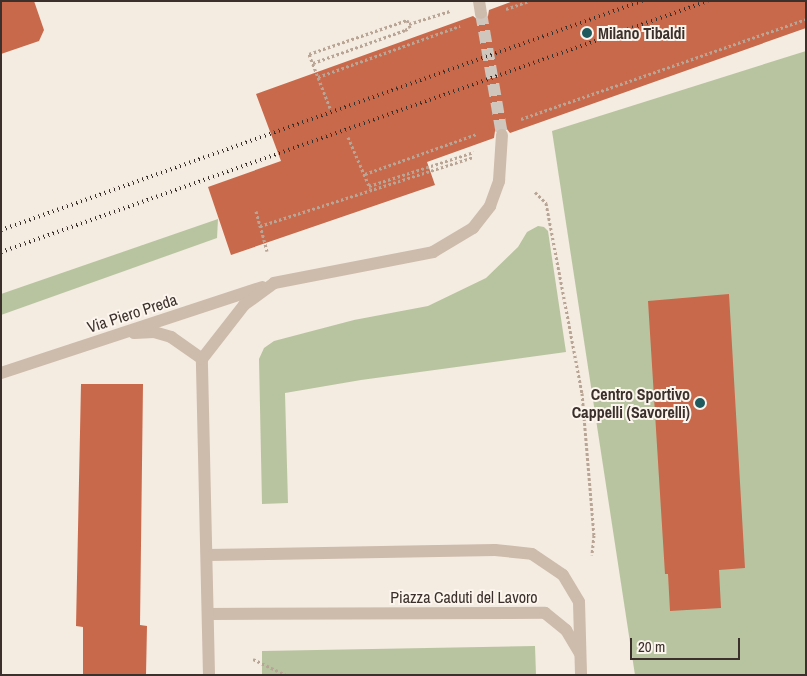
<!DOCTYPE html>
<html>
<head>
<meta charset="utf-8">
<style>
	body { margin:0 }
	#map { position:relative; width:807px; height:676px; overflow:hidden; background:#f4ebe1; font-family:"Archivo Narrow",sans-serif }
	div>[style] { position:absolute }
	.green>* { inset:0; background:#b8c4a0 }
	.building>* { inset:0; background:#c8694b }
	.minor-tunnel>* { height:12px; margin-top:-6px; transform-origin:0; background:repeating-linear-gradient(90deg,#cfc6bd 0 12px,transparent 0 18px) }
	.path>* { height:3px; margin-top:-1.5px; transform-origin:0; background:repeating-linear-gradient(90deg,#b9a596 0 2.5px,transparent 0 5px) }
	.minor>* { height:12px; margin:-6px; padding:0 6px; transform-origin:6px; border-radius:6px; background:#cdbbac }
	.rail>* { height:4px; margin-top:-2px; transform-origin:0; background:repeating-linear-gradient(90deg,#3b302b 0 1px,transparent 0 5px) }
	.dots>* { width:14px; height:14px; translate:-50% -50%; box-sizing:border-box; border:2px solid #fbf5ee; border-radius:50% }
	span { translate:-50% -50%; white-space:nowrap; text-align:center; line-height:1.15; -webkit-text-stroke:4px #fbf5ee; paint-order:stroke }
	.poi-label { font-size:16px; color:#3b302b; font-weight:700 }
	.left { translate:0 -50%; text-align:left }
	.right { translate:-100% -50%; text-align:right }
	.street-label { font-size:16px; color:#3b302b }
	.frame { position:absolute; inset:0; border:2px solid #3b302b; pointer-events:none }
	.scale { position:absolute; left:630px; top:638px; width:110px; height:22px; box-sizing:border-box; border:2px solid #3b302b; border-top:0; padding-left:6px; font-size:15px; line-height:18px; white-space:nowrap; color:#3b302b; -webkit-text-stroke:4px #fbf5ee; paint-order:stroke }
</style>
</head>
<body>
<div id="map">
	<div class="green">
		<i style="clip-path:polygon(806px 51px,806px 675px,635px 675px,552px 131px)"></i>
		<i style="clip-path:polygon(218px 219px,217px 238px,1px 315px,1px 294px)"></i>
		<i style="clip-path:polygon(538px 226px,544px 227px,548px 231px,566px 352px,361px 380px,285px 393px,288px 503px,262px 504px,259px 359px,264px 348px,274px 341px,354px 320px,428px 306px,486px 278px,518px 247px,527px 232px)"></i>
		<i style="clip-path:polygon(535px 646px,536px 675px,262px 675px,262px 651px)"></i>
	</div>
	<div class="building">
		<i style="clip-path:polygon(1px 1px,34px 1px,44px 30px,39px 41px,1px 54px)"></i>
		<i style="clip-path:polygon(513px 1px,806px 1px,806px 28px,510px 133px,506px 128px,499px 128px,495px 131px,494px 138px,427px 162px,435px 185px,231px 255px,208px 187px,281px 161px,256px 94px,473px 16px,478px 20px,483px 21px,488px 16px,489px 10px)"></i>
		<i style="clip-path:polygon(729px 294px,745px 568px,719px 570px,721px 608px,670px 611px,668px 574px,665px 574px,648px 301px)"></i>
		<i style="clip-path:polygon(81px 384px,143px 384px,140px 625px,147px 626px,146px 675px,83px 675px,83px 627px,76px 626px)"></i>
	</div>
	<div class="minor-tunnel">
		<i style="left:481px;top:13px;width:124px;rotate:80.2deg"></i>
	</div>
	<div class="path">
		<i style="left:506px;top:9px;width:24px;rotate:-19deg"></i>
		<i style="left:313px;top:63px;width:98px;rotate:-19.7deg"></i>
		<i style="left:405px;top:30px;width:5px;rotate:-22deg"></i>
		<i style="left:410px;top:28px;width:4px;rotate:-104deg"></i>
		<i style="left:318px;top:77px;width:151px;rotate:-19.8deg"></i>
		<i style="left:330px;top:108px;width:58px;rotate:-111.3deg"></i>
		<i style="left:309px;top:54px;width:104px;rotate:-19.1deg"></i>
		<i style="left:407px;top:20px;width:4px;rotate:63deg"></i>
		<i style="left:409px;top:24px;width:43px;rotate:-17.6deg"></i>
		<i style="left:521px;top:119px;width:302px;rotate:-19.3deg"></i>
		<i style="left:348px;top:137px;width:56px;rotate:66.7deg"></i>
		<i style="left:365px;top:174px;width:119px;rotate:-19.7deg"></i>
		<i style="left:369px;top:186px;width:110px;rotate:-17.9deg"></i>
		<i style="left:535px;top:192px;width:16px;rotate:45deg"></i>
		<i style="left:546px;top:203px;width:193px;rotate:79.3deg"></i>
		<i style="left:582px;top:393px;width:143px;rotate:85.2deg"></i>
		<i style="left:594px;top:535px;width:20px;rotate:96deg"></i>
		<i style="left:256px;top:211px;width:16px;rotate:75deg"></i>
		<i style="left:260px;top:226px;width:224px;rotate:-17.9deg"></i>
		<i style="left:260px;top:225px;width:27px;rotate:75deg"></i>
		<i style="left:253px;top:659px;width:37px;rotate:26deg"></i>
	</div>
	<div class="minor">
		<i style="left:479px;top:1px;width:12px;rotate:81deg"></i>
		<i style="left:134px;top:333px;width:20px;rotate:-3deg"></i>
		<i style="left:154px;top:332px;width:18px;rotate:16deg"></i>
		<i style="left:171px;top:337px;width:38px;rotate:35deg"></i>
		<i style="left:1px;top:373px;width:275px;rotate:-18.2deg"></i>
		<i style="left:207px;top:555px;width:288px;rotate:-1deg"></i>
		<i style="left:495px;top:550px;width:37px;rotate:6deg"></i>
		<i style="left:532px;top:554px;width:37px;rotate:34deg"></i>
		<i style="left:563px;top:575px;width:31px;rotate:59deg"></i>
		<i style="left:579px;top:602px;width:73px;rotate:88.4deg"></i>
		<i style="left:208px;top:614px;width:337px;rotate:-0.2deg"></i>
		<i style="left:545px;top:613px;width:27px;rotate:39deg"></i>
		<i style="left:566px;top:630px;width:26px;rotate:59deg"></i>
		<i style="left:209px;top:675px;width:316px;rotate:-91.3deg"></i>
		<i style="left:202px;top:359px;width:68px;rotate:-52.1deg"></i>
		<i style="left:244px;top:305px;width:37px;rotate:-36deg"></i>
		<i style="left:274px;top:283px;width:162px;rotate:-11deg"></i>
		<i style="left:433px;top:252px;width:47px;rotate:-31deg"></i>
		<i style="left:473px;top:228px;width:28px;rotate:-52deg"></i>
		<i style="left:490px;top:206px;width:27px;rotate:-70deg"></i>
		<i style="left:499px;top:181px;width:46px;rotate:-86.3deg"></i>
	</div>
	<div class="rail">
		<i style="left:1px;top:230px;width:681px;rotate:-19.66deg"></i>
		<i style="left:1px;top:252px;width:750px;rotate:-19.55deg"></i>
	</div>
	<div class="dots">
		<i style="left:587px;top:33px;background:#1f5a5e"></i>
		<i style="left:700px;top:403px;background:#1f5a5e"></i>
	</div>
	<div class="poi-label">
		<span class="left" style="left:598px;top:33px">Milano Tibaldi</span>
		<span class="right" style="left:690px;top:403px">Centro Sportivo<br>Cappelli (Savorelli)</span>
	</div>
	<div class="street-label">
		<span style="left:132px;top:313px;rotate:-18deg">Via Piero Preda</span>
		<span style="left:464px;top:597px">Piazza Caduti del Lavoro</span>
	</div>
	<div class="frame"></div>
	<div class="scale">20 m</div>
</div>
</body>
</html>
